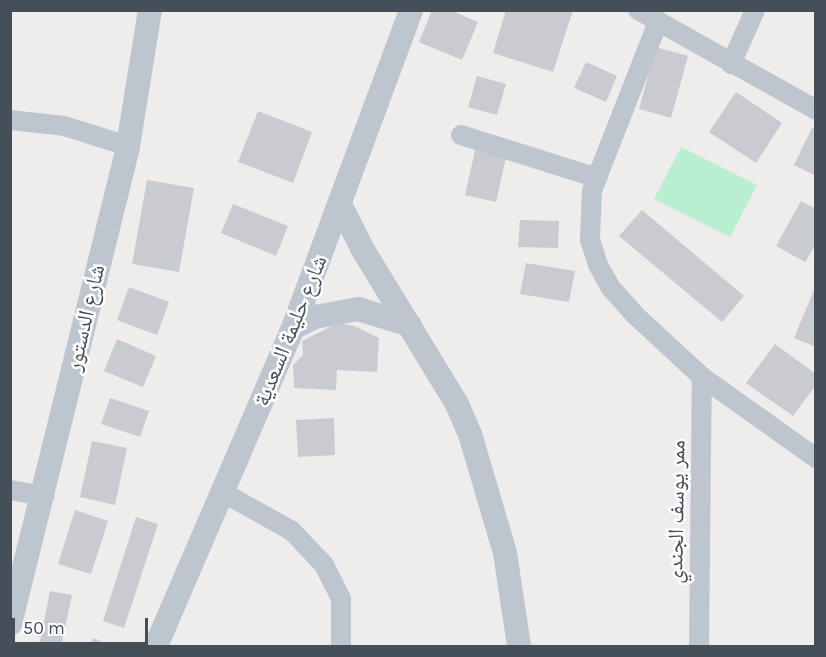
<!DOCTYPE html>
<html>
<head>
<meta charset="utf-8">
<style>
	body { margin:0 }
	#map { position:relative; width:826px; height:657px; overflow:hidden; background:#efecec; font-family:Karla,"Noto Naskh Arabic",sans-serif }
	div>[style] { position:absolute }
	.green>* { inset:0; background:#b9eed0 }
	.building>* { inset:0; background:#c9cbd1 }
	.minor>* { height:20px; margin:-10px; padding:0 10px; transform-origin:10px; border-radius:10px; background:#bdc6cf }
	.tertiary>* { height:24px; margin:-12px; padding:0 12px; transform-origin:12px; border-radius:12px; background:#bdc6cf }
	span { translate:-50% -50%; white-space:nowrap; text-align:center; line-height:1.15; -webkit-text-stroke:5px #fff; paint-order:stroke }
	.street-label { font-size:22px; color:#454f59 }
	.frame { position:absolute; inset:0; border:12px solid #454f59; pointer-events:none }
	.scale { position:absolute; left:12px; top:618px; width:136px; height:27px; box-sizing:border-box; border:3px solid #454f59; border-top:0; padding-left:8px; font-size:18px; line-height:21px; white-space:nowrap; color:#454f59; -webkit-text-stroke:4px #fff; paint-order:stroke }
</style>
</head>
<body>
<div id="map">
	<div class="green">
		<i style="clip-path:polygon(681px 147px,757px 185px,730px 237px,654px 199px)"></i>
	</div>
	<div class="building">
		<i style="clip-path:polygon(432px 10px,450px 10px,478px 22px,462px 60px,419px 42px)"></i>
		<i style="clip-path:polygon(506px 10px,573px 10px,553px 72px,493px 53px)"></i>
		<i style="clip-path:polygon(656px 47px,688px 56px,671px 118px,639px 109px)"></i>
		<i style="clip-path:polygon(586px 62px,617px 76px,606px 102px,574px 88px)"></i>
		<i style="clip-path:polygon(477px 76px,506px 84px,497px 115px,468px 107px)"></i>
		<i style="clip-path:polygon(736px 92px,782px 123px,756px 163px,709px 132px)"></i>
		<i style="clip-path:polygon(258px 111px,312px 132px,293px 183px,238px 162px)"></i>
		<i style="clip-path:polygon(812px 128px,816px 129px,816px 176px,794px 165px)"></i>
		<i style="clip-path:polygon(476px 146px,507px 153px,496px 202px,465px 195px)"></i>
		<i style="clip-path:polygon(147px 180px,194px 188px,179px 272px,132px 264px)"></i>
		<i style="clip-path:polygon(801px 201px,816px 209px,816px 244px,805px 262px,776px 246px)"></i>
		<i style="clip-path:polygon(233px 204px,288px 226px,276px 256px,221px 233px)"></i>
		<i style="clip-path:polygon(642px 210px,744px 296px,722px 322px,619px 236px)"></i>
		<i style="clip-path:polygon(520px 220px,559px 221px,558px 248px,518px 247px)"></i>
		<i style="clip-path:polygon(526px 263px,575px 271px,569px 302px,520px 294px)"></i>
		<i style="clip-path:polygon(129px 287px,169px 302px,157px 335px,117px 320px)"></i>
		<i style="clip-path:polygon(814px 290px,816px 291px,816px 347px,794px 338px)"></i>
		<i style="clip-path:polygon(338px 323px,354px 326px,379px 338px,377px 372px,337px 370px,336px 390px,294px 388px,293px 365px,303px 355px,302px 341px)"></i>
		<i style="clip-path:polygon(117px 339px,156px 356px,143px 387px,104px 371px)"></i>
		<i style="clip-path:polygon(775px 344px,816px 374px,816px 385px,793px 416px,746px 383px)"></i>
		<i style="clip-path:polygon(110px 398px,149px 411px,140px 437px,101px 424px)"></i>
		<i style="clip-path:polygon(334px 418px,335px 455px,298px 457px,296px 420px)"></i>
		<i style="clip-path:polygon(92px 441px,127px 448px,115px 505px,80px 497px)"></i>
		<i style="clip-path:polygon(75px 510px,108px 521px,91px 574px,58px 564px)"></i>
		<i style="clip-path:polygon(136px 517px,158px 524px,124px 628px,103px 621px)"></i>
		<i style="clip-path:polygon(50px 591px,72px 595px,61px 646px,39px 646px)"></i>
		<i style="clip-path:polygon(93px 638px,109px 645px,109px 646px,90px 646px)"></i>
	</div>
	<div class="minor">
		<i style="left:638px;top:10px;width:204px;rotate:29.3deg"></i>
		<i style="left:658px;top:22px;width:180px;rotate:111.4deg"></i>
		<i style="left:592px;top:190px;width:50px;rotate:92.3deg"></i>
		<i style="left:590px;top:240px;width:26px;rotate:72deg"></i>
		<i style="left:598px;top:265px;width:25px;rotate:61deg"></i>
		<i style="left:610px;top:287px;width:36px;rotate:48deg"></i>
		<i style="left:634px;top:314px;width:93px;rotate:42.8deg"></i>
		<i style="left:702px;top:377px;width:140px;rotate:35.4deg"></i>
		<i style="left:731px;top:64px;width:59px;rotate:-66deg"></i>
		<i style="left:10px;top:120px;width:54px;rotate:6.3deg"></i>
		<i style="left:64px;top:126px;width:67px;rotate:17.4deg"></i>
		<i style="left:461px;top:135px;width:143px;rotate:17.5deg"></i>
		<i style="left:10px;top:490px;width:35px;rotate:10deg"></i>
		<i style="left:224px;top:493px;width:78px;rotate:29.2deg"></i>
		<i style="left:292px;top:531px;width:47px;rotate:46.7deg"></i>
		<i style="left:324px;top:565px;width:38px;rotate:63deg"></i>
		<i style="left:341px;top:599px;width:47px;rotate:90deg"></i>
		<i style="left:699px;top:646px;width:269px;rotate:-89.4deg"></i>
	</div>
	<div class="tertiary">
		<i style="left:341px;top:206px;width:49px;rotate:63.4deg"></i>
		<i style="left:363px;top:250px;width:180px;rotate:58.6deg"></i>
		<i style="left:457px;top:404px;width:33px;rotate:67deg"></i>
		<i style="left:470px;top:434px;width:124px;rotate:73.6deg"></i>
		<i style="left:505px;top:553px;width:94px;rotate:81.4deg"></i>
		<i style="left:293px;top:328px;width:25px;rotate:-27deg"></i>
		<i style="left:315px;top:317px;width:44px;rotate:-10.5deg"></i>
		<i style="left:358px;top:309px;width:54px;rotate:17.1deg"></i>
		<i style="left:10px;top:624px;width:492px;rotate:-76.1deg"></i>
		<i style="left:128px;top:146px;width:138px;rotate:-80.8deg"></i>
		<i style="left:156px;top:646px;width:346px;rotate:-66.7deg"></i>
		<i style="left:293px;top:328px;width:339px;rotate:-69.6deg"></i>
	</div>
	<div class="street-label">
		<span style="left:86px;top:318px;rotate:-77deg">شارع الدستور</span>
		<span style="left:291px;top:331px;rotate:-68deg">شارع حليمة السعدية</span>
		<span style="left:677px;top:512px;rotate:-89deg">ممر يوسف الجندي</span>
	</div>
	<div class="frame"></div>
	<div class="scale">50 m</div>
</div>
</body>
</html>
